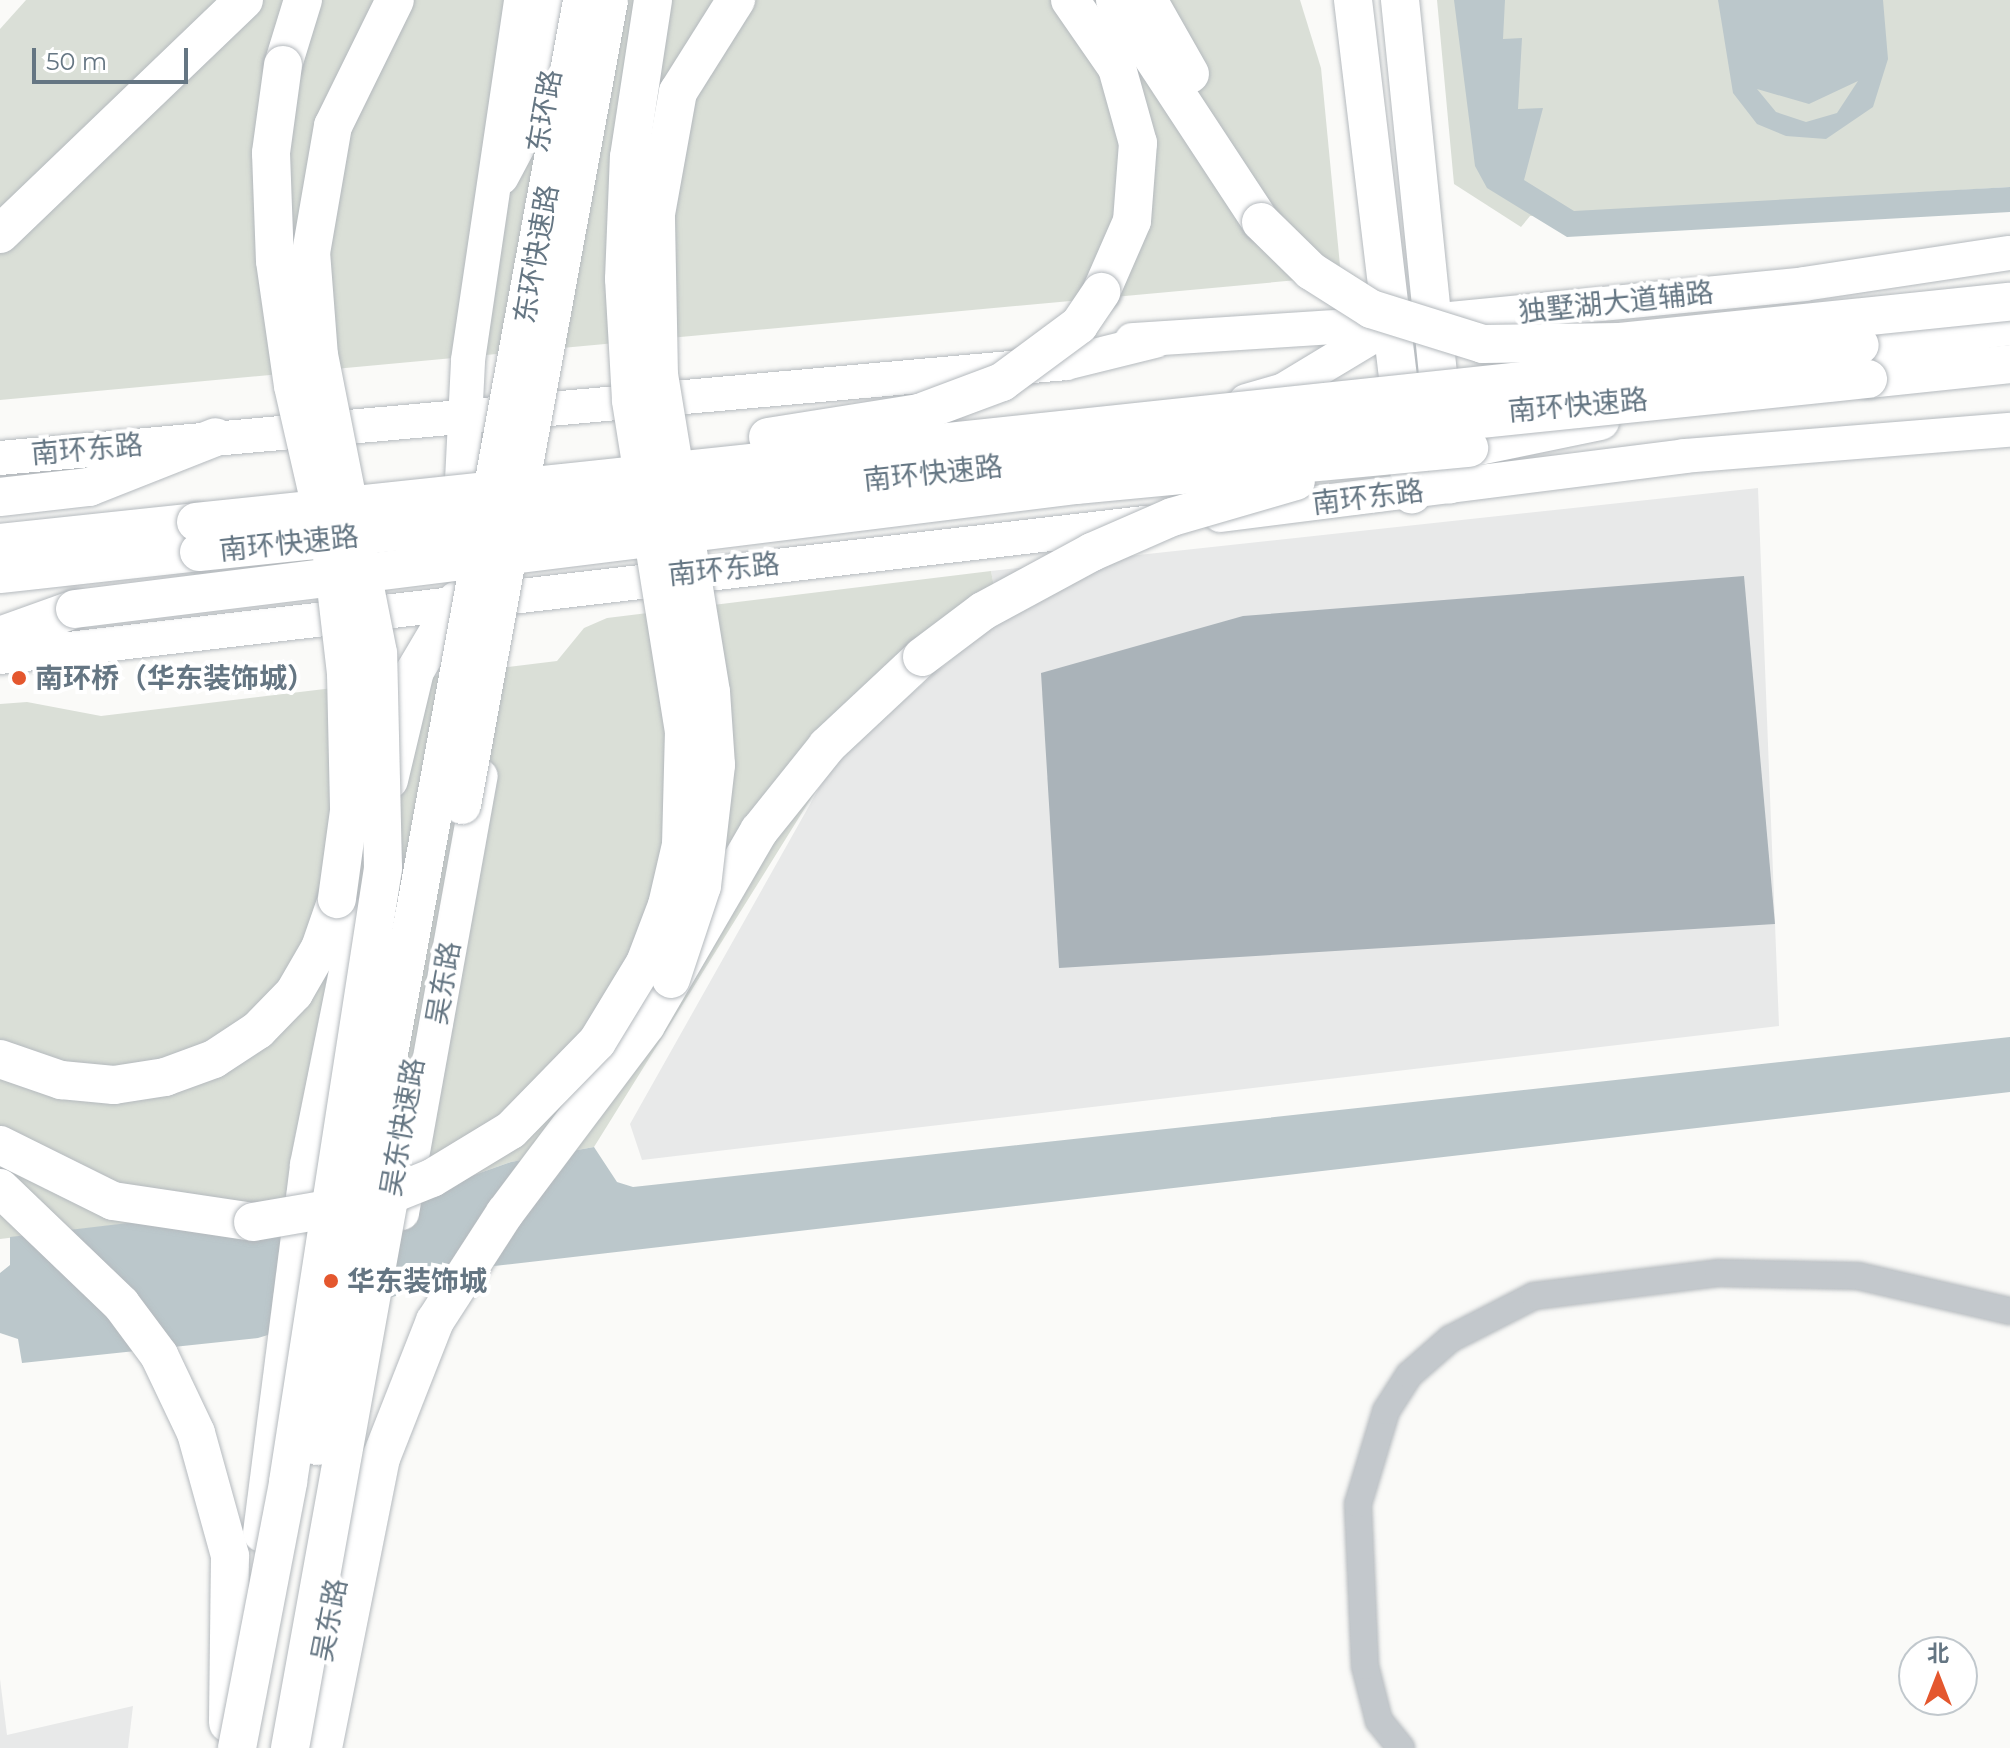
<!DOCTYPE html>
<html>
<head>
<meta charset="utf-8">
<style>
	body { margin:0 }
	#map { position:relative; width:2010px; height:1748px; overflow:hidden; background:#fafaf8; font-family:Montserrat,"Noto Sans SC",sans-serif }
	div>[style] { position:absolute }
	.built>* { inset:0; background:#e8e9e9 }
	.green>* { inset:0; background:#dadfd7 }
	.water>* { inset:0; background:#bbc7cb }
	.building>* { inset:0; background:#aab3b9 }
	.roads { filter:drop-shadow(0 0 2px #b5babe) drop-shadow(0 0 2px #b5babe) }
	.minor>* { height:26px; margin:-13px; padding:0 13px; transform-origin:13px; border-radius:13px; background:#c3c8cc }
	.major>* { height:34px; margin:-17px; padding:0 17px; transform-origin:17px; border-radius:17px; background:#fff }
	.highway>* { height:38px; margin:-19px; padding:0 19px; transform-origin:19px; border-radius:19px; background:#fff }
	.bridges { filter:drop-shadow(0 0 2px #b4b9bd) drop-shadow(0 0 2px #b4b9bd) }
	.highway-bridge>* { height:38px; margin:-19px; padding:0 19px; transform-origin:19px; border-radius:19px; background:#fff }
	.dots>* { width:22px; height:22px; translate:-50% -50%; box-sizing:border-box; border:4px solid #fff; border-radius:50% }
	span { translate:-50% -50%; white-space:nowrap; text-align:center; line-height:1.15; -webkit-text-stroke:8px #fff; paint-order:stroke }
	.street-label { font-size:28px; color:#657683 }
	.poi-label { font-size:28px; color:#657683; font-weight:700 }
	.left { translate:0 -50%; text-align:left }
	.north { position:absolute; left:1898px; top:1636px; width:80px; height:80px; box-sizing:border-box; background:#fff; border:2px solid #c1c8cd; border-radius:50%; rotate:0deg; font-size:22px; font-weight:700; line-height:32px; text-align:center; color:#657683 }
	.north::after { content:''; display:block; margin:auto; width:28px; height:36px; background:#e4572e; clip-path:polygon(50% 0,100% 100%,50% 72%,0 100%) }
	.scale { position:absolute; left:32px; top:48px; width:156px; height:36px; box-sizing:border-box; border:4px solid #657683; border-top:0; padding-left:10px; font-size:24px; line-height:28px; white-space:nowrap; color:#657683; -webkit-text-stroke:6px #fff; paint-order:stroke }
</style>
</head>
<body>
<div id="map">
	<div class="built">
		<i style="clip-path:polygon(1758px 488px,1779px 1026px,642px 1160px,630px 1124px,836px 758px,1000px 618px,991px 571px)"></i>
		<i style="clip-path:polygon(0 1679px,7px 1735px,133px 1706px,128px 1748px,0 1748px)"></i>
	</div>
	<div class="green">
		<i style="clip-path:polygon(26px 0,1300px 0,1321px 68px,1341px 276px,0 400px,0 29px)"></i>
		<i style="clip-path:polygon(1437px 0,2010px 0,2010px 187px,1530px 216px,1521px 227px,1454px 184px)"></i>
		<i style="clip-path:polygon(991px 571px,1000px 618px,940px 662px,836px 758px,594px 1147px,511px 1162px,446px 1185px,0 1239px,0 704px,27px 702px,101px 716px,557px 661px,584px 628px,607px 618px)"></i>
	</div>
	<div class="water">
		<i style="clip-path:polygon(1454px 0,1505px 0,1503px 39px,1522px 38px,1518px 109px,1543px 108px,1524px 180px,1574px 211px,2010px 187px,2010px 212px,1567px 237px,1487px 188px,1475px 166px)"></i>
		<i style="clip-path:polygon(evenodd,1718px 0,1883px 0,1888px 59px,1873px 107px,1826px 139px,1786px 136px,1757px 124px,1733px 93px,1718px 0,1858px 81px,1837px 113px,1806px 122px,1776px 112px,1757px 89px,1809px 104px,1858px 81px)"></i>
		<i style="clip-path:polygon(2010px 1037px,2010px 1092px,494px 1266px,258px 1338px,22px 1363px,18px 1339px,0 1333px,0 1273px,10px 1265px,10px 1237px,446px 1185px,511px 1162px,594px 1147px,617px 1182px,633px 1187px)"></i>
	</div>
	<div class="building">
		<i style="clip-path:polygon(1744px 576px,1775px 924px,1059px 968px,1041px 673px,1243px 616px)"></i>
	</div>
	<div class="roads">
		<div class="minor">
			<i style="left:1401px;top:1748px;width:35px;rotate:-129deg"></i>
			<i style="left:1379px;top:1721px;width:57px;rotate:-104.3deg"></i>
			<i style="left:1365px;top:1666px;width:162px;rotate:-92.5deg"></i>
			<i style="left:1358px;top:1504px;width:97px;rotate:-73.2deg"></i>
			<i style="left:1386px;top:1411px;width:43px;rotate:-57.4deg"></i>
			<i style="left:1409px;top:1375px;width:55px;rotate:-41.3deg"></i>
			<i style="left:1450px;top:1339px;width:94px;rotate:-27.1deg"></i>
			<i style="left:1534px;top:1296px;width:185px;rotate:-7.1deg"></i>
			<i style="left:1718px;top:1273px;width:140px;rotate:1.2deg"></i>
			<i style="left:1858px;top:1276px;width:156px;rotate:13deg"></i>
		</div>
		<div class="major">
			<i style="left:1132px;top:340px;width:298px;rotate:-3.7deg"></i>
			<i style="left:1429px;top:321px;width:377px;rotate:-5.6deg"></i>
			<i style="left:1804px;top:284px;width:208px;rotate:-8.6deg"></i>
			<i style="left:1246px;top:401px;width:37px;rotate:-16deg"></i>
			<i style="left:1282px;top:391px;width:130px;rotate:-31.1deg"></i>
			<i style="left:0;top:458px;width:1070px;rotate:-5.09deg"></i>
			<i style="left:1066px;top:363px;width:92px;rotate:-13.9deg"></i>
			<i style="left:1220px;top:515px;width:468px;rotate:-7.2deg"></i>
			<i style="left:1684px;top:456px;width:327px;rotate:-4.6deg"></i>
			<i style="left:460px;top:520px;width:160px;rotate:-87.1deg"></i>
			<i style="left:468px;top:360px;width:364px;rotate:-81.6deg"></i>
			<i style="left:0;top:657px;width:1152px;rotate:-6.68deg"></i>
			<i style="left:402px;top:1213px;width:444px;rotate:-79.8deg"></i>
		</div>
		<div class="highway">
			<i style="left:1070px;top:0;width:83px;rotate:55.3deg"></i>
			<i style="left:1117px;top:68px;width:78px;rotate:74.4deg"></i>
			<i style="left:1138px;top:143px;width:78px;rotate:94.4deg"></i>
			<i style="left:1132px;top:221px;width:77px;rotate:113.6deg"></i>
			<i style="left:1115px;top:0;width:266px;rotate:56.7deg"></i>
			<i style="left:1148px;top:0;width:85px;rotate:60.4deg"></i>
			<i style="left:1353px;top:0;width:498px;rotate:83.2deg"></i>
			<i style="left:1400px;top:0;width:487px;rotate:84.2deg"></i>
			<i style="left:283px;top:65px;width:68px;rotate:-72.9deg"></i>
			<i style="left:500px;top:176px;width:34px;rotate:-62deg"></i>
			<i style="left:516px;top:146px;width:149px;rotate:-79.1deg"></i>
			<i style="left:0;top:234px;width:338px;rotate:-43.8deg"></i>
			<i style="left:1860px;top:345px;width:151px;rotate:-7.2deg"></i>
			<i style="left:1868px;top:379px;width:143px;rotate:-6deg"></i>
			<i style="left:1469px;top:448px;width:134px;rotate:-11.6deg"></i>
			<i style="left:0;top:497px;width:90px;rotate:-6.4deg"></i>
			<i style="left:89px;top:487px;width:136px;rotate:-21.5deg"></i>
			<i style="left:0;top:543px;width:197px;rotate:-6.1deg"></i>
			<i style="left:0;top:574px;width:200px;rotate:-6.3deg"></i>
			<i style="left:0;top:636px;width:80px;rotate:-19.8deg"></i>
			<i style="left:389px;top:780px;width:112px;rotate:-76.6deg"></i>
			<i style="left:415px;top:671px;width:82px;rotate:-59.4deg"></i>
			<i style="left:0;top:1059px;width:65px;rotate:19deg"></i>
			<i style="left:61px;top:1080px;width:53px;rotate:5.4deg"></i>
			<i style="left:114px;top:1085px;width:52px;rotate:-8.9deg"></i>
			<i style="left:165px;top:1077px;width:52px;rotate:-20.2deg"></i>
			<i style="left:214px;top:1059px;width:53px;rotate:-33.4deg"></i>
			<i style="left:258px;top:1030px;width:52px;rotate:-45.8deg"></i>
			<i style="left:294px;top:993px;width:52px;rotate:-60deg"></i>
			<i style="left:320px;top:948px;width:52px;rotate:-70.9deg"></i>
			<i style="left:0;top:1145px;width:126px;rotate:26.4deg"></i>
			<i style="left:113px;top:1201px;width:142px;rotate:8.5deg"></i>
			<i style="left:0;top:1188px;width:168px;rotate:43.8deg"></i>
			<i style="left:121px;top:1304px;width:64px;rotate:53.3deg"></i>
			<i style="left:159px;top:1355px;width:86px;rotate:64.6deg"></i>
			<i style="left:196px;top:1433px;width:128px;rotate:74.5deg"></i>
			<i style="left:230px;top:1556px;width:167px;rotate:90.7deg"></i>
			<i style="left:262px;top:1533px;width:371px;rotate:-82.7deg"></i>
			<i style="left:309px;top:1165px;width:252px;rotate:-78.6deg"></i>
			<i style="left:323px;top:1748px;width:296px;rotate:-78.7deg"></i>
			<i style="left:381px;top:1458px;width:147px;rotate:-68.5deg"></i>
			<i style="left:435px;top:1321px;width:129px;rotate:-57.1deg"></i>
			<i style="left:505px;top:1213px;width:235px;rotate:-53.1deg"></i>
			<i style="left:646px;top:1025px;width:225px;rotate:-59.8deg"></i>
			<i style="left:759px;top:831px;width:109px;rotate:-51.3deg"></i>
			<i style="left:827px;top:746px;width:130px;rotate:-43.1deg"></i>
		</div>
	</div>
	<div class="bridges">
		<div class="highway-bridge">
			<i style="left:283px;top:65px;width:89px;rotate:97.8deg"></i>
			<i style="left:271px;top:153px;width:108px;rotate:87.9deg"></i>
			<i style="left:275px;top:261px;width:126px;rotate:81.8deg"></i>
			<i style="left:293px;top:386px;width:180px;rotate:77.1deg"></i>
			<i style="left:333px;top:561px;width:114px;rotate:83.4deg"></i>
			<i style="left:346px;top:674px;width:137px;rotate:88.7deg"></i>
			<i style="left:349px;top:811px;width:89px;rotate:97.8deg"></i>
			<i style="left:1261px;top:222px;width:70px;rotate:44.4deg"></i>
			<i style="left:1311px;top:271px;width:71px;rotate:32.3deg"></i>
			<i style="left:1371px;top:309px;width:117px;rotate:17.4deg"></i>
			<i style="left:1483px;top:344px;width:137px;rotate:-0.8deg"></i>
			<i style="left:1620px;top:342px;width:392px;rotate:-5.9deg"></i>
			<i style="left:768px;top:437px;width:153px;rotate:-9deg"></i>
			<i style="left:919px;top:413px;width:89px;rotate:-20.5deg"></i>
			<i style="left:1002px;top:382px;width:96px;rotate:-36.5deg"></i>
			<i style="left:1079px;top:325px;width:40px;rotate:-56deg"></i>
			<i style="left:196px;top:522px;width:1673px;rotate:-6.07deg"></i>
			<i style="left:199px;top:552px;width:1678px;rotate:-5.92deg"></i>
			<i style="left:75px;top:609px;width:1009px;rotate:-7.06deg"></i>
			<i style="left:1076px;top:485px;width:395px;rotate:-5.4deg"></i>
			<i style="left:922px;top:657px;width:76px;rotate:-37deg"></i>
			<i style="left:983px;top:611px;width:124px;rotate:-28.4deg"></i>
			<i style="left:1092px;top:552px;width:87px;rotate:-23.6deg"></i>
			<i style="left:1172px;top:517px;width:129px;rotate:-16.2deg"></i>
			<i style="left:462px;top:805px;width:818px;rotate:-79.65deg"></i>
			<i style="left:671px;top:979px;width:98px;rotate:-71.6deg"></i>
			<i style="left:702px;top:886px;width:122px;rotate:-83.4deg"></i>
			<i style="left:716px;top:765px;width:73px;rotate:-93.9deg"></i>
			<i style="left:711px;top:692px;width:320px;rotate:-99.3deg"></i>
			<i style="left:659px;top:376px;width:162px;rotate:-91.1deg"></i>
			<i style="left:656px;top:214px;width:124px;rotate:-79.8deg"></i>
			<i style="left:678px;top:92px;width:109px;rotate:-57.8deg"></i>
			<i style="left:253px;top:1222px;width:124px;rotate:-9.8deg"></i>
			<i style="left:375px;top:1201px;width:61px;rotate:-22deg"></i>
			<i style="left:432px;top:1178px;width:92px;rotate:-31.3deg"></i>
			<i style="left:511px;top:1130px;width:123px;rotate:-45.7deg"></i>
			<i style="left:597px;top:1042px;width:92px;rotate:-58.7deg"></i>
			<i style="left:645px;top:963px;width:62px;rotate:-69.2deg"></i>
			<i style="left:667px;top:905px;width:62px;rotate:-76.9deg"></i>
			<i style="left:681px;top:845px;width:113px;rotate:-88.5deg"></i>
			<i style="left:684px;top:732px;width:336px;rotate:-99.1deg"></i>
			<i style="left:631px;top:400px;width:121px;rotate:-93.3deg"></i>
			<i style="left:624px;top:279px;width:122px;rotate:-87.7deg"></i>
			<i style="left:629px;top:157px;width:159px;rotate:-81.3deg"></i>
			<i style="left:317px;top:1446px;width:1470px;rotate:-79.61deg"></i>
			<i style="left:237px;top:1748px;width:271px;rotate:-79.1deg"></i>
			<i style="left:288px;top:1482px;width:621px;rotate:-81.2deg"></i>
			<i style="left:383px;top:868px;width:215px;rotate:-91.3deg"></i>
			<i style="left:378px;top:653px;width:303px;rotate:-101.2deg"></i>
			<i style="left:319px;top:356px;width:103px;rotate:-94.4deg"></i>
			<i style="left:311px;top:253px;width:129px;rotate:-80.2deg"></i>
			<i style="left:333px;top:126px;width:140px;rotate:-63.8deg"></i>
			<i style="left:290px;top:1748px;width:569px;rotate:-79.78deg"></i>
		</div>
	</div>
	<div class="dots">
		<i style="left:19px;top:678px;background:#e4572e"></i>
		<i style="left:331px;top:1281px;background:#e4572e"></i>
	</div>
	<div class="street-label">
		<span style="left:544px;top:111px;rotate:-80deg">东环路</span>
		<span style="left:536px;top:254px;rotate:-80deg">东环快速路</span>
		<span style="left:1616px;top:302px;rotate:-6deg">独墅湖大道辅路</span>
		<span style="left:1578px;top:405px;rotate:-5deg">南环快速路</span>
		<span style="left:87px;top:449px;rotate:-5deg">南环东路</span>
		<span style="left:933px;top:473px;rotate:-6deg">南环快速路</span>
		<span style="left:1368px;top:497px;rotate:-7deg">南环东路</span>
		<span style="left:289px;top:543px;rotate:-6deg">南环快速路</span>
		<span style="left:724px;top:569px;rotate:-6deg">南环东路</span>
		<span style="left:443px;top:983px;rotate:-80deg">吴东路</span>
		<span style="left:402px;top:1127px;rotate:-80deg">吴东快速路</span>
		<span style="left:329px;top:1620px;rotate:-79deg">吴东路</span>
	</div>
	<div class="poi-label">
		<span class="left" style="left:35px;top:678px">南环桥（华东装饰城）</span>
		<span class="left" style="left:347px;top:1281px">华东装饰城</span>
	</div>
	<div class="north">北</div>
	<div class="scale">50 m</div>
</div>
</body>
</html>
